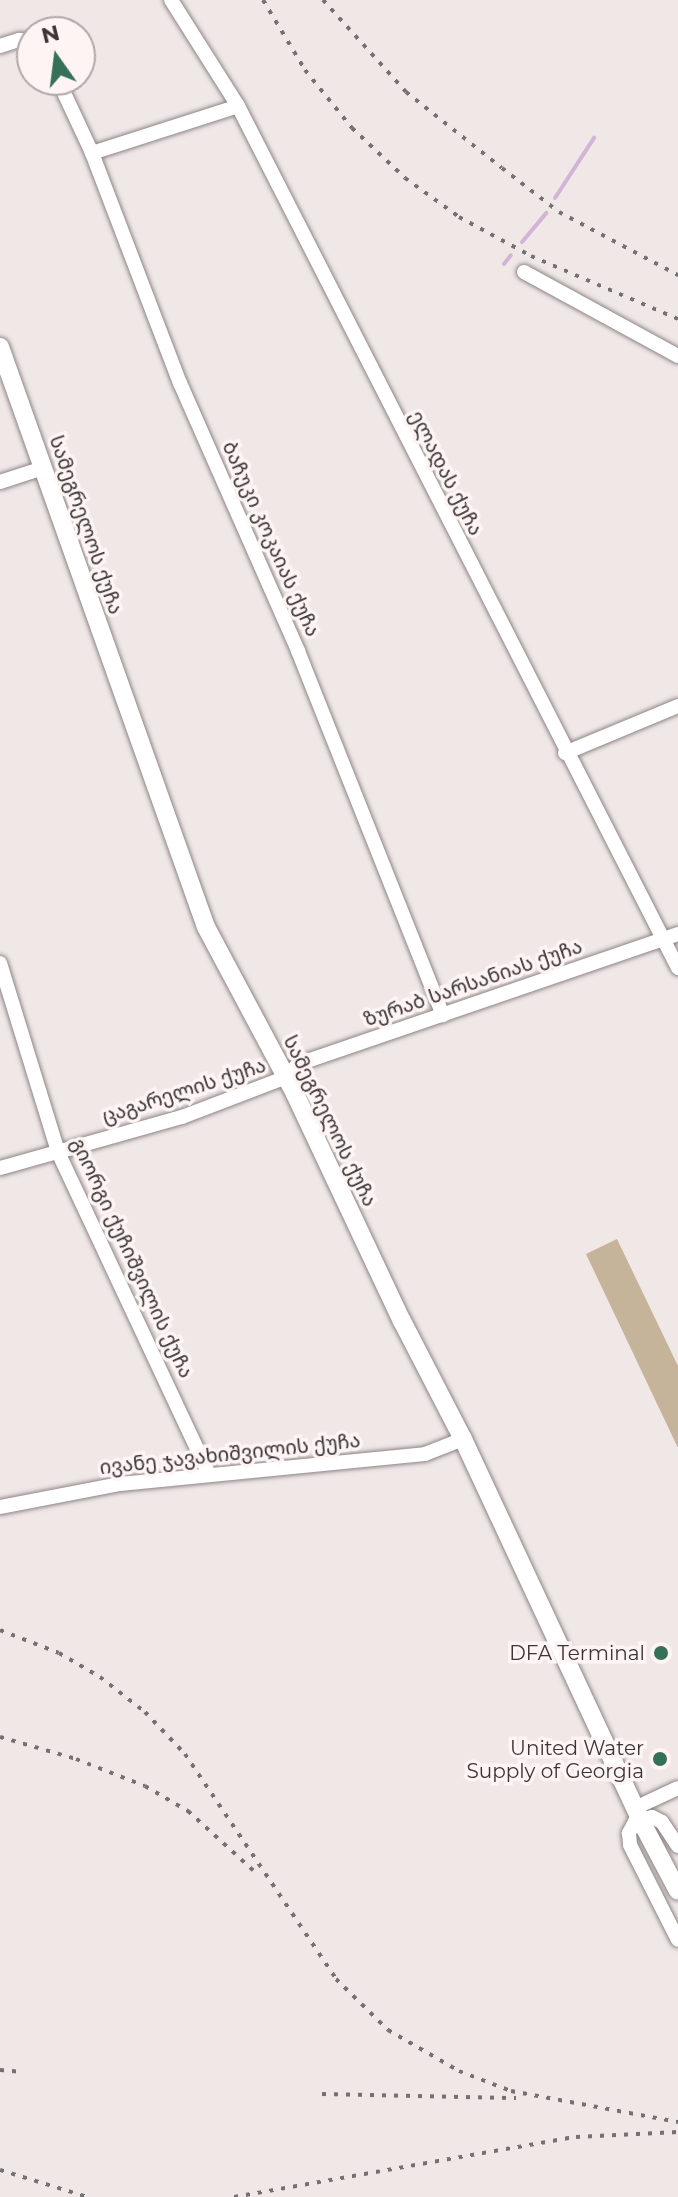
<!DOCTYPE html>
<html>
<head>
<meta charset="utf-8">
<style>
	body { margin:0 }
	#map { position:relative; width:678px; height:2197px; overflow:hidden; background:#f0e7e7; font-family:Montserrat,"Noto Sans Georgian",sans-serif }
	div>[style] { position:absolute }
	.green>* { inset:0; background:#c5b49a }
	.stream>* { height:4px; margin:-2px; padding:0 2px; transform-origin:2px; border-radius:2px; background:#d2b5d6 }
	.roads { filter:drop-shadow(0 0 2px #8d8585) drop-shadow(0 0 2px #8d8585) }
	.minor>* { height:14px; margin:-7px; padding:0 7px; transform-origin:7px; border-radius:7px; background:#fff }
	.secondary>* { height:18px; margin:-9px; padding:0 9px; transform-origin:9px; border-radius:9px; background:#fff }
	.rail>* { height:4px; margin-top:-2px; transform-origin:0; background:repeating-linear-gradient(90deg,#767171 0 4px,transparent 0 12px) }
	.dots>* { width:22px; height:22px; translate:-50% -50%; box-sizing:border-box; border:4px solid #fef4f4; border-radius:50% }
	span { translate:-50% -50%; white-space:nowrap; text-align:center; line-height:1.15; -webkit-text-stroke:7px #fef4f4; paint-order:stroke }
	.street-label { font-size:20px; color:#3a3636 }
	.poi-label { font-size:20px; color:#3a3636 }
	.right { translate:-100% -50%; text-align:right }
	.north { position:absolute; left:16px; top:16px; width:80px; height:80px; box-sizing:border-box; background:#fef4f4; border:2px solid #b0a8a8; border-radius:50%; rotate:346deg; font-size:22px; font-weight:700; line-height:32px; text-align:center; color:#3a3636 }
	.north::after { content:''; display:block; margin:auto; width:28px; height:36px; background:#357059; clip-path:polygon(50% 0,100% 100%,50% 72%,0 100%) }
</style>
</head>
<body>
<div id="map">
	<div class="green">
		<i style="clip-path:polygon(617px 1239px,678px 1366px,678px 1448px,586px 1254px)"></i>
	</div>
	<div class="stream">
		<i style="left:555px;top:198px;width:72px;rotate:-57deg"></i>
		<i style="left:522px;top:242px;width:38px;rotate:-50deg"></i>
		<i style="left:504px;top:264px;width:11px;rotate:-52deg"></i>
	</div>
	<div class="roads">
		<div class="minor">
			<i style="left:171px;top:0;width:125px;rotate:57.7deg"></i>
			<i style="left:238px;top:106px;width:968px;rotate:62.96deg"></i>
			<i style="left:0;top:46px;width:20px;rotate:-18deg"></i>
			<i style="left:19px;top:40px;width:13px"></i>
			<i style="left:58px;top:80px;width:81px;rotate:65deg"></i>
			<i style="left:92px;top:153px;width:246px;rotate:69.1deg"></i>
			<i style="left:180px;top:383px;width:293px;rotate:66.2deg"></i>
			<i style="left:298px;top:651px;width:392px;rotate:68.3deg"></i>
			<i style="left:92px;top:153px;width:153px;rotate:-17.8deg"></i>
			<i style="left:524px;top:272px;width:175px;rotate:28.6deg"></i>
			<i style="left:0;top:482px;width:45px;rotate:-18deg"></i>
			<i style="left:565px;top:753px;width:122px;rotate:-22.6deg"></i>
			<i style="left:0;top:963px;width:198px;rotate:72.9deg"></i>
			<i style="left:58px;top:1152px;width:356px;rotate:64.9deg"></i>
			<i style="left:0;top:1168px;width:189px;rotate:-15.7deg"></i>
			<i style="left:182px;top:1117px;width:112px;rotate:-20.9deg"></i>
			<i style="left:287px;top:1077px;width:17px;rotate:-50deg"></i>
			<i style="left:298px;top:1064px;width:402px;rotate:-18.9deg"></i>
			<i style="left:0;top:1507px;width:122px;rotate:-10.9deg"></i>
			<i style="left:120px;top:1484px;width:306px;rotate:-5.6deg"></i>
			<i style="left:425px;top:1454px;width:41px;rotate:-21.5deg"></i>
			<i style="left:635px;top:1808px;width:47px;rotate:-24.9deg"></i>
			<i style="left:678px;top:1846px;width:29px;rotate:-124deg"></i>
			<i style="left:662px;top:1822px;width:11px;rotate:-153deg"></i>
			<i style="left:652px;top:1817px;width:18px;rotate:164deg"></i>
			<i style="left:635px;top:1822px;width:13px;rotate:119deg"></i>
			<i style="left:629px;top:1833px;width:12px;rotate:85deg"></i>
			<i style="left:630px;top:1845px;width:106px;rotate:63.2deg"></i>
		</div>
		<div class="secondary">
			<i style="left:0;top:347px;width:615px;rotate:70.45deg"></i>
			<i style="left:206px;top:927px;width:189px;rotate:61.9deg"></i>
			<i style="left:295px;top:1094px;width:251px;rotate:64.8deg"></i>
			<i style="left:402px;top:1321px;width:133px;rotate:62.7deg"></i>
			<i style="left:463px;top:1439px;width:419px;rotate:65deg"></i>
			<i style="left:640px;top:1819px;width:81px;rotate:62.2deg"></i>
		</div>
	</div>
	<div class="rail">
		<i style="left:263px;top:0;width:82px;rotate:59deg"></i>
		<i style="left:305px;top:70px;width:75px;rotate:51deg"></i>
		<i style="left:352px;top:128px;width:73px;rotate:43.3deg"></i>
		<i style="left:405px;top:178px;width:67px;rotate:35.8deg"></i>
		<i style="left:459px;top:217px;width:82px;rotate:28.4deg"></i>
		<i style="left:531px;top:256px;width:160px;rotate:23.2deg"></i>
		<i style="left:323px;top:0;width:124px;rotate:47.9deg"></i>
		<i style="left:406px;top:92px;width:122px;rotate:38.4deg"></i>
		<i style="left:502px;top:168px;width:72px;rotate:37.7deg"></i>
		<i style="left:559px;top:212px;width:135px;rotate:27.9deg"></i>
		<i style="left:0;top:1630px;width:63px;rotate:21.3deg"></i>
		<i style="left:59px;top:1653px;width:48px;rotate:30.3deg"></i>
		<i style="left:100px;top:1677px;width:57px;rotate:37.9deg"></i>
		<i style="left:145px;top:1712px;width:58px;rotate:46.4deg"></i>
		<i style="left:185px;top:1754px;width:271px;rotate:56.1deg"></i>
		<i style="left:336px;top:1979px;width:73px;rotate:44.4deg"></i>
		<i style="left:388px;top:2030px;width:82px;rotate:30deg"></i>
		<i style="left:459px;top:2071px;width:56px;rotate:21deg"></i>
		<i style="left:511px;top:2091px;width:170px;rotate:10.5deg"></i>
		<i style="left:0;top:1737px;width:79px;rotate:16.1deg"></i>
		<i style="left:76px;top:1759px;width:74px;rotate:21.4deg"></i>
		<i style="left:145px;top:1786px;width:50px;rotate:30.2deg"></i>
		<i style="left:188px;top:1811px;width:91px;rotate:42.3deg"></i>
		<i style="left:0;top:2070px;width:23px;rotate:5deg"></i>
		<i style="left:322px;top:2094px;width:194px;rotate:1.2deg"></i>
		<i style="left:0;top:2170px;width:92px;rotate:17.1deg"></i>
		<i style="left:234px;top:2197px;width:347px;rotate:-10deg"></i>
		<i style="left:576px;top:2137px;width:102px;rotate:-2.8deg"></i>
	</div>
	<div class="dots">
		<i style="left:661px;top:1653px;background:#357059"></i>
		<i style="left:660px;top:1759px;background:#357059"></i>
	</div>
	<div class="street-label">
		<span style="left:446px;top:473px;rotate:63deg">ელადას ქუჩა</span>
		<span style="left:86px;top:525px;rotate:71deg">სამეგრელოს ქუჩა</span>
		<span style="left:271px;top:539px;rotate:66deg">ბაჩუკი კოკაიას ქუჩა</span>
		<span style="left:473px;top:983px;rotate:-19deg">ზურაბ სარსანიას ქუჩა</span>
		<span style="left:184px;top:1091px;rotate:-18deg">ცაგარელის ქუჩა</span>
		<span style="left:330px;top:1121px;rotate:64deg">სამეგრელოს ქუჩა</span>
		<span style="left:132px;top:1258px;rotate:65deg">გიორგი ქუჩიშვილის ქუჩა</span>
		<span style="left:230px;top:1454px;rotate:-6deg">ივანე ჯავახიშვილის ქუჩა</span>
	</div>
	<div class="poi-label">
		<span class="right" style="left:645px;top:1653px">DFA Terminal</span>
		<span class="right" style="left:644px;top:1760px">United Water<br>Supply of Georgia</span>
	</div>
	<div class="north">N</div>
</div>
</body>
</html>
